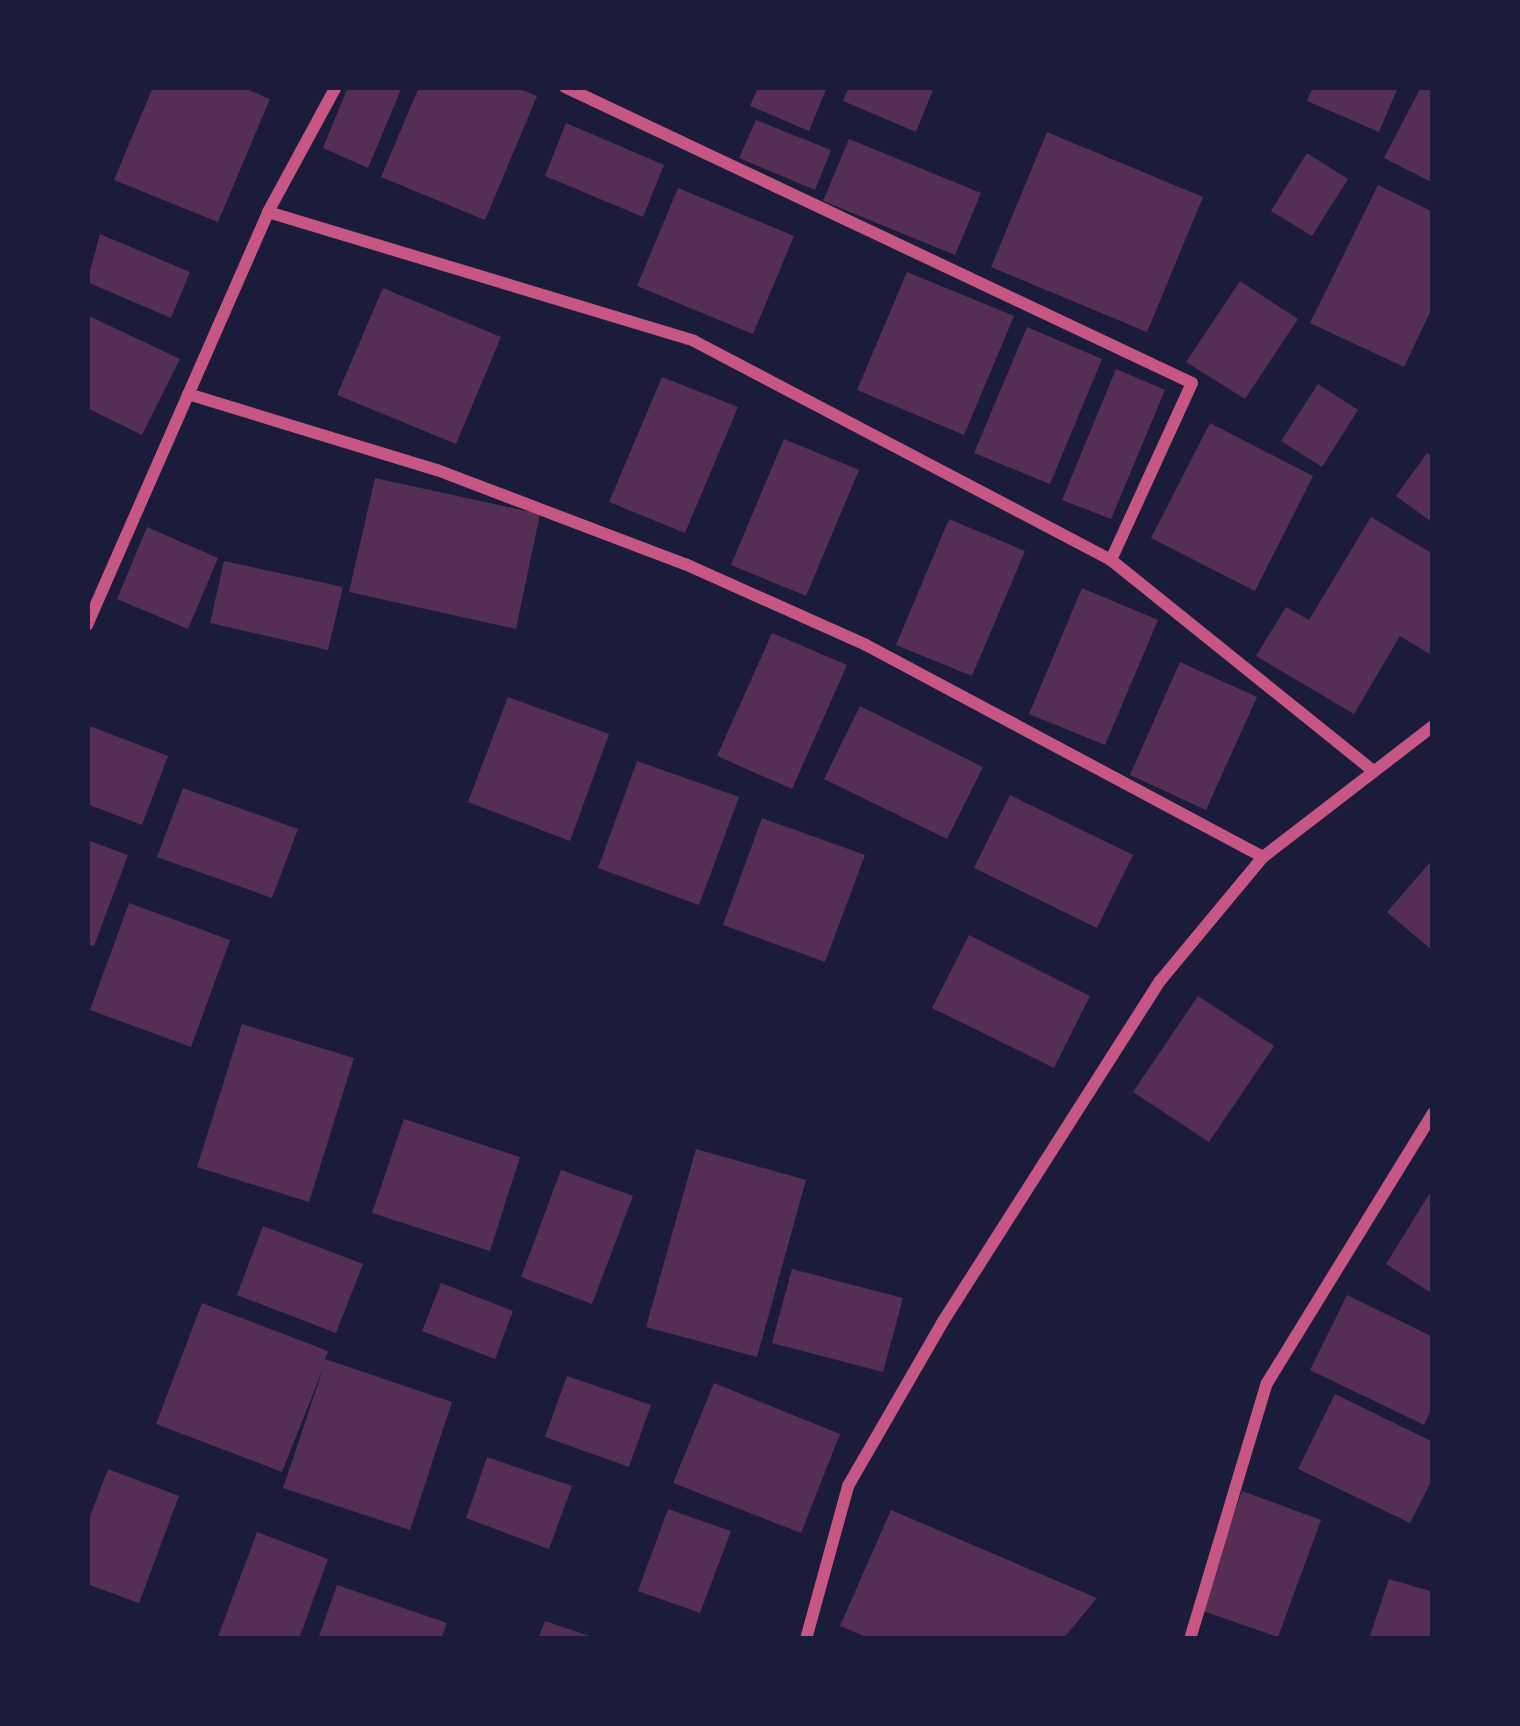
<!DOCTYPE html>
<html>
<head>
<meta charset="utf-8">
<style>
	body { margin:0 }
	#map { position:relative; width:1520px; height:1726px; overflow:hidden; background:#1b1b3a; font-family:"Space Grotesk",sans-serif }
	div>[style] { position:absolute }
	.building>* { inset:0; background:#542f53 }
	.minor>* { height:12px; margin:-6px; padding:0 6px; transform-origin:6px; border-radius:6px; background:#c65784 }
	span { translate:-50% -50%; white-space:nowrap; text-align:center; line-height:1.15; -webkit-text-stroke:9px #1b1b3a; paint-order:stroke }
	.frame { position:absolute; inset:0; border:90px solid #1b1b3a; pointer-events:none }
</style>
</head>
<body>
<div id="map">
	<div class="building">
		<i style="clip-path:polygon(153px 87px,242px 87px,270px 99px,218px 222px,114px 180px)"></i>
		<i style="clip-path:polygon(348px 87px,402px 87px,368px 168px,323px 148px)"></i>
		<i style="clip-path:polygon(419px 87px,515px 87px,537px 96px,485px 220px,381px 177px)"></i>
		<i style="clip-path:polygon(758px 87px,827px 87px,809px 131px,750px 106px)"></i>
		<i style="clip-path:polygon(849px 87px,934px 87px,916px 132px,843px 101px)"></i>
		<i style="clip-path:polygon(1313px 87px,1398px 87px,1379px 132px,1307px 101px)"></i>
		<i style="clip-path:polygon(1421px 87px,1433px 87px,1433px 183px,1384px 158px)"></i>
		<i style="clip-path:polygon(756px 120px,831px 150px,815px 190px,739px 158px)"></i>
		<i style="clip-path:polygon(566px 123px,664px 165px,643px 217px,545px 176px)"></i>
		<i style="clip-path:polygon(1047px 132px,1203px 197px,1147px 332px,991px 267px)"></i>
		<i style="clip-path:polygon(849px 139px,981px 193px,955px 255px,823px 201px)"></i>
		<i style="clip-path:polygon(1307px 153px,1348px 179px,1312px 236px,1271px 211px)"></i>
		<i style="clip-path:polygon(1378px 185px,1433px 212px,1433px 306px,1404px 367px,1310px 323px)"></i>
		<i style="clip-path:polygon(678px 188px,794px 236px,753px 334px,637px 286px)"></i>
		<i style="clip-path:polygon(100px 234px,190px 272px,171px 318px,87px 282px)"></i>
		<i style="clip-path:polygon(907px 272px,1014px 316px,964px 435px,857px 390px)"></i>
		<i style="clip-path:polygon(1240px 281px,1298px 319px,1245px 399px,1186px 362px)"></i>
		<i style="clip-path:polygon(383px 288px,501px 337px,456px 444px,337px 395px)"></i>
		<i style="clip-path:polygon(87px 315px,180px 359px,142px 435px,87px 408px)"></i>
		<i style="clip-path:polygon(1027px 327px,1102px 359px,1050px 484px,974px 453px)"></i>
		<i style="clip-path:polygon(1116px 369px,1165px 390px,1111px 519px,1062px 500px)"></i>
		<i style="clip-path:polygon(662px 377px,738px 407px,685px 533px,609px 502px)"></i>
		<i style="clip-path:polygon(1318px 384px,1358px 410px,1322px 467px,1281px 441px)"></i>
		<i style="clip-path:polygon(1210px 423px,1313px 476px,1255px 591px,1151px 538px)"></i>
		<i style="clip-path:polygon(784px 439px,859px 470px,806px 596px,731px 565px)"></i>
		<i style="clip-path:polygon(1427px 453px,1433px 457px,1433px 523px,1396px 496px)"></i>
		<i style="clip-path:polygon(375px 478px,540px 514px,516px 629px,349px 592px)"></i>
		<i style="clip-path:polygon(1371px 517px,1433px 554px,1433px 656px,1400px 636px,1354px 714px,1256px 656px,1286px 607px,1309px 620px)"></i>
		<i style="clip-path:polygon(949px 519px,1025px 551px,972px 676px,896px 645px)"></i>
		<i style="clip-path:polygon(147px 527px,218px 558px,188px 629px,117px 599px)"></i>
		<i style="clip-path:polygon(224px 561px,343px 587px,328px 650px,210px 623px)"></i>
		<i style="clip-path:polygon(1082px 588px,1158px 620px,1105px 745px,1029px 714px)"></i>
		<i style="clip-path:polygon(772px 633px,847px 665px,792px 789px,717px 756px)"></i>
		<i style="clip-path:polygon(1180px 662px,1257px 697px,1206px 810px,1130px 775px)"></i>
		<i style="clip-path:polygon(508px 697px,609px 734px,570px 841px,468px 802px)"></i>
		<i style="clip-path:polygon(860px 706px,983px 767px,947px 839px,824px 779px)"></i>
		<i style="clip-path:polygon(87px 725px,168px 756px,142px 825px,87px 804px)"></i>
		<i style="clip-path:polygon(637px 761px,739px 797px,699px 905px,598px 868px)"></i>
		<i style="clip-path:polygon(183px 788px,298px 829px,272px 898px,157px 857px)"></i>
		<i style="clip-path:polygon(1010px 795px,1133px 855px,1097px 928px,974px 868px)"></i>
		<i style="clip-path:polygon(762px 818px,865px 855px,825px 962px,723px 925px)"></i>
		<i style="clip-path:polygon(87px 840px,128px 855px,94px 946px,87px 944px)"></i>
		<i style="clip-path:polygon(1433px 859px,1433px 951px,1387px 912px)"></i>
		<i style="clip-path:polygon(129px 903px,230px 940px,191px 1047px,90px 1010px)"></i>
		<i style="clip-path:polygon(969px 935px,1090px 996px,1054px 1068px,932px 1008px)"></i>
		<i style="clip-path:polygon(1198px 996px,1274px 1046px,1209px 1142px,1133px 1092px)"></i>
		<i style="clip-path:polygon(242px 1024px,354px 1058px,309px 1202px,197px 1167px)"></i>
		<i style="clip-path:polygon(404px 1119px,520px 1157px,490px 1251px,372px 1213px)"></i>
		<i style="clip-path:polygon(696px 1149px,806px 1180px,757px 1357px,646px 1327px)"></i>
		<i style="clip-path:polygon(561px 1170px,633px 1196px,592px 1304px,521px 1277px)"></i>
		<i style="clip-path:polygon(1433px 1188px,1433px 1294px,1386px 1264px)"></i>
		<i style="clip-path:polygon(263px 1226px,363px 1264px,336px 1333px,237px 1295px)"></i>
		<i style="clip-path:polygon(792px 1269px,903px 1298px,883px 1372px,772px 1343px)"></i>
		<i style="clip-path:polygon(441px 1283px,513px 1311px,495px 1359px,422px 1331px)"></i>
		<i style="clip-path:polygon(1347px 1295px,1433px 1337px,1433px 1406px,1424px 1425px,1310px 1370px)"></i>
		<i style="clip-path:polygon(202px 1303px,328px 1351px,325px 1359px,452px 1402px,410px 1530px,283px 1488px,324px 1366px,282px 1472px,156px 1424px)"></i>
		<i style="clip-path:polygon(567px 1376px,651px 1405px,629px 1467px,545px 1437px)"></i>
		<i style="clip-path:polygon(714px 1383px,840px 1434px,801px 1533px,673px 1483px)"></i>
		<i style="clip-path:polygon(1335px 1394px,1433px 1442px,1433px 1478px,1410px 1523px,1298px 1469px)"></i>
		<i style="clip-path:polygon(487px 1457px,572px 1486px,549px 1549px,466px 1518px)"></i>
		<i style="clip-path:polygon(108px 1469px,179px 1496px,139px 1603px,87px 1584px,87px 1524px)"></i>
		<i style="clip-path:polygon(1242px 1491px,1321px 1520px,1278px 1637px,1200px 1610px)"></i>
		<i style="clip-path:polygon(668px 1509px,731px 1531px,700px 1613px,638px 1591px)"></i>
		<i style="clip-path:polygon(891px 1510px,1097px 1598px,1063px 1639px,871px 1639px,840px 1626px)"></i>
		<i style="clip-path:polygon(257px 1532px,328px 1559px,299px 1639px,217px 1639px)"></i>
		<i style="clip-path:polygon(1389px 1579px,1433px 1592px,1433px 1639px,1369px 1639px)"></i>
		<i style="clip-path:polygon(337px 1585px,447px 1623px,441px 1639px,318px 1639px)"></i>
		<i style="clip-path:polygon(545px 1621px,595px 1638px,595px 1639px,538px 1639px)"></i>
	</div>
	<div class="minor">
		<i style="left:565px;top:87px;width:693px;rotate:25.27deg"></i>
		<i style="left:1192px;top:383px;width:195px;rotate:114.6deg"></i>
		<i style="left:268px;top:212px;width:142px;rotate:-61.5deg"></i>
		<i style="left:188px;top:394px;width:260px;rotate:17deg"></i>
		<i style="left:437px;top:470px;width:265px;rotate:20.8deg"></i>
		<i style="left:685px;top:564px;width:198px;rotate:24.1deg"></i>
		<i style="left:866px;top:645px;width:450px;rotate:28.1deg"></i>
		<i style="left:87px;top:625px;width:451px;rotate:-66.3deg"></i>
		<i style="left:268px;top:212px;width:445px;rotate:16.8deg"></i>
		<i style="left:694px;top:341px;width:471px;rotate:27.7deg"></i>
		<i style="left:1111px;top:560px;width:334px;rotate:38.8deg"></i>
		<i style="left:806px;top:1639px;width:159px;rotate:-74.6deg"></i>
		<i style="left:848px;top:1486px;width:188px;rotate:-60deg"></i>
		<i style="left:942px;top:1323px;width:406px;rotate:-57.5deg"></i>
		<i style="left:1160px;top:981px;width:161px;rotate:-50.3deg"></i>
		<i style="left:1263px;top:857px;width:215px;rotate:-37.6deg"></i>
		<i style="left:1190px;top:1639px;width:267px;rotate:-73.3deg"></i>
		<i style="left:1267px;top:1383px;width:317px;rotate:-58.4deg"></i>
	</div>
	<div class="frame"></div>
</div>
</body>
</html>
